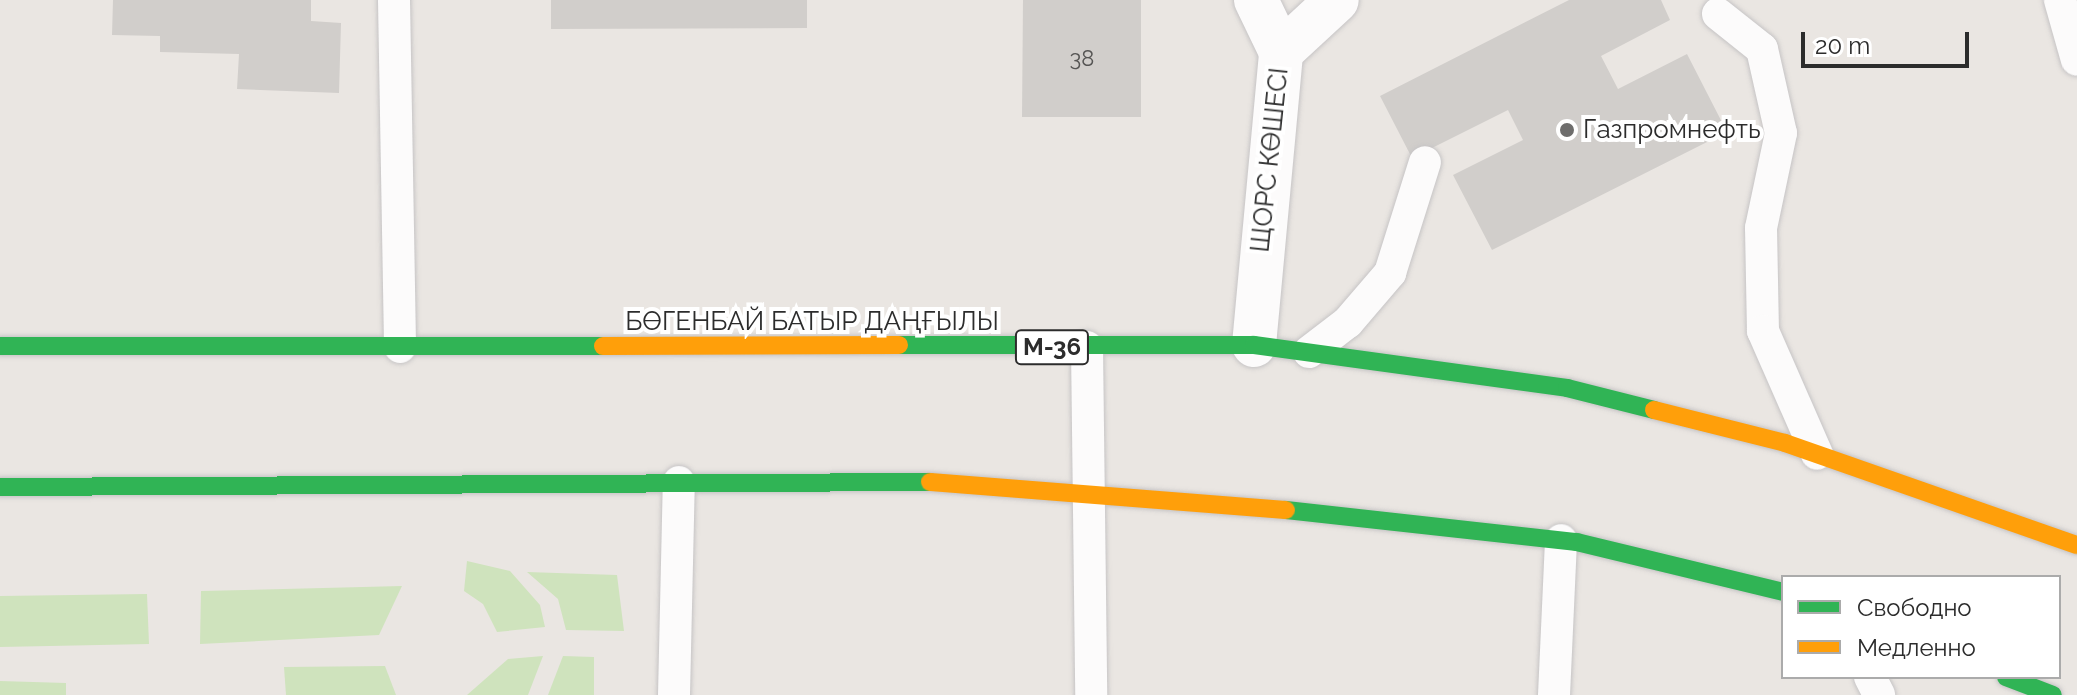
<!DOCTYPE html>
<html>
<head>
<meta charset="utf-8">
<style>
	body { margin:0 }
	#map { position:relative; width:2077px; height:695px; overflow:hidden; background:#eae6e2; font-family:Raleway,sans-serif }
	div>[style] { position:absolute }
	.green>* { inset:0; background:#cfe3bd }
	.building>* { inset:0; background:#d1cecb }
	.roads { filter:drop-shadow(0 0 2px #c6c4c5) drop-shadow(0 0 2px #c6c4c5) }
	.lane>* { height:32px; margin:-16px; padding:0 16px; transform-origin:16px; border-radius:16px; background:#fcfbfb }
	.street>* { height:44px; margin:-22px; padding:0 22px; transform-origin:22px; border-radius:22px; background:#fcfbfb }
	.fast>* { height:18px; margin:-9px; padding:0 9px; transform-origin:9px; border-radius:9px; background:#30b455 }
	.slow>* { height:18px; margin:-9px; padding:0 9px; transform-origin:9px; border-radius:9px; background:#ff9f0a }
	.dots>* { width:22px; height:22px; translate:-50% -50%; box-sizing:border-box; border:4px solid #fff; border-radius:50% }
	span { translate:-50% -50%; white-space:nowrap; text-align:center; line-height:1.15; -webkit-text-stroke:8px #fff; paint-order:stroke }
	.number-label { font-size:22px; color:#565554 }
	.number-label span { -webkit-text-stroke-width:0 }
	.shield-label span { padding:2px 6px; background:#fff; border:2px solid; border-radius:6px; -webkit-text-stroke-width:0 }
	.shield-label { font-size:24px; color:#2c2c2c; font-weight:700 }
	.poi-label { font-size:26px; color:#2c2c2c }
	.left { translate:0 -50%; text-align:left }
	.street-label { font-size:26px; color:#2c2c2c }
	.legend { position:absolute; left:1781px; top:575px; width:280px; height:104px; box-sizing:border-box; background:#fff; border:2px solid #ababab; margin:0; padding:10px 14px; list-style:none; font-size:24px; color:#2c2c2c }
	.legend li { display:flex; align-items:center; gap:16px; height:40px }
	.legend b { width:40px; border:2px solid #ababab }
	.scale { position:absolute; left:1801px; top:32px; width:168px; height:36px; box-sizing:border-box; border:4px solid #2c2c2c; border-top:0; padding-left:10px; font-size:24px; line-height:28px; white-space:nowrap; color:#2c2c2c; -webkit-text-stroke:6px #fff; paint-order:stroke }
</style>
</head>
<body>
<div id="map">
	<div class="green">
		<i style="clip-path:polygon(467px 561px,510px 571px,540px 605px,545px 627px,497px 632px,483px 604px,464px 591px)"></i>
		<i style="clip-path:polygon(527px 572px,617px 575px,624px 631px,566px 630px,558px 599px)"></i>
		<i style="clip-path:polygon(402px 586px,379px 635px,200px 644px,201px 591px)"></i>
		<i style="clip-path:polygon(147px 594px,149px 644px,0 647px,0 596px)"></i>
		<i style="clip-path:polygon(543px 656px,528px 695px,467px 695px,508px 659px)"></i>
		<i style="clip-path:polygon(563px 656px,594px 657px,594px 695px,548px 695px)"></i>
		<i style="clip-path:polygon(385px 666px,396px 695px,286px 695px,284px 667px)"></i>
		<i style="clip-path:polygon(0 681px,66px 683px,66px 695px,0 695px)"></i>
	</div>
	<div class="building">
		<i style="clip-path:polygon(113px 0,311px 0,311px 21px,341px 23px,339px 93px,237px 89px,239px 54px,160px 52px,160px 36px,112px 35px)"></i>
		<i style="clip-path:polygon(551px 0,807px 0,807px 28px,551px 29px)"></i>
		<i style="clip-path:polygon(1023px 0,1141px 0,1141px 117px,1022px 117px)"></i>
		<i style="clip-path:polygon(1569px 0,1661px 0,1670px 20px,1601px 56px,1618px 89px,1687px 54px,1727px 132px,1492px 250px,1453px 175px,1523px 140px,1508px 110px,1412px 158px,1380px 96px)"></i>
	</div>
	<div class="roads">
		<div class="lane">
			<i style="left:394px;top:0;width:347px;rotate:89deg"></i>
			<i style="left:2060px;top:0;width:62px;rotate:74.2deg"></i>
			<i style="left:1718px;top:14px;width:56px;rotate:38.5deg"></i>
			<i style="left:1762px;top:49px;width:86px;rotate:77.3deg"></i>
			<i style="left:1781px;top:133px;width:97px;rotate:101.9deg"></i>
			<i style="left:1761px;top:228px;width:103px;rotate:88.9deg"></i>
			<i style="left:1763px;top:331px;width:134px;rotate:66.3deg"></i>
			<i style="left:1087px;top:347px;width:348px;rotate:89.3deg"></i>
			<i style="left:1309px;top:352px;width:49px;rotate:-37.6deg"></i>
			<i style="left:1348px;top:322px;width:65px;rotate:-49.4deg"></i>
			<i style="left:1390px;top:273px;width:116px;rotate:-72.5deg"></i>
			<i style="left:1870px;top:677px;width:20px;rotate:63deg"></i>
			<i style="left:674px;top:695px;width:213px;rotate:-88.7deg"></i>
			<i style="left:1554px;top:695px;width:155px;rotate:-87.4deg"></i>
		</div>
		<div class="street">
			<i style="left:1256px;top:0;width:58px;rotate:64.3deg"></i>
			<i style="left:1254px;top:345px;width:294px;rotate:-84.7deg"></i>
			<i style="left:1281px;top:52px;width:76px;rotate:-42.9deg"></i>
		</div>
		<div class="fast">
			<i style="left:899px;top:345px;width:355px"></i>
			<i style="left:1254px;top:345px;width:316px;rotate:7.8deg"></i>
			<i style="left:1567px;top:388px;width:90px;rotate:14.2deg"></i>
			<i style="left:0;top:346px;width:603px"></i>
			<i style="left:0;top:487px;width:930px;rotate:-0.31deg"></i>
			<i style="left:1286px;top:510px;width:293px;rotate:6.3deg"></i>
			<i style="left:1577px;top:542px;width:212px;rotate:13.6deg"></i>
			<i style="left:2006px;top:677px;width:50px;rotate:21deg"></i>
		</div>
		<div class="slow">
			<i style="left:603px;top:346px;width:296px;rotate:-0.2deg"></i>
			<i style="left:1654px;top:410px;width:135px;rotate:14.1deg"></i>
			<i style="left:1785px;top:443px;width:309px;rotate:19.3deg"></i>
			<i style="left:930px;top:482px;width:357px;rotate:4.5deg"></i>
		</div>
	</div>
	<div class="dots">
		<i style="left:1567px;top:130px;background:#6e6d6c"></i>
	</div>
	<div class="number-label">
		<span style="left:1082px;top:59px">38</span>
	</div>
	<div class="shield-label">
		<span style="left:1052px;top:347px">M-36</span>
	</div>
	<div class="poi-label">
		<span class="left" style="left:1583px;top:130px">Газпромнефть</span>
	</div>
	<div class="street-label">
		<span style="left:1270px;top:160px;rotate:-84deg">ЩОРС КӨШЕСІ</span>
		<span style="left:812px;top:322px">БӨГЕНБАЙ БАТЫР ДАҢҒЫЛЫ</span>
	</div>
	<ul class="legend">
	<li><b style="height:10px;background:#30b455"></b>Свободно</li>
	<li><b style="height:10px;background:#ff9f0a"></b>Медленно</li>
	</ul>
	<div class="scale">20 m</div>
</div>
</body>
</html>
